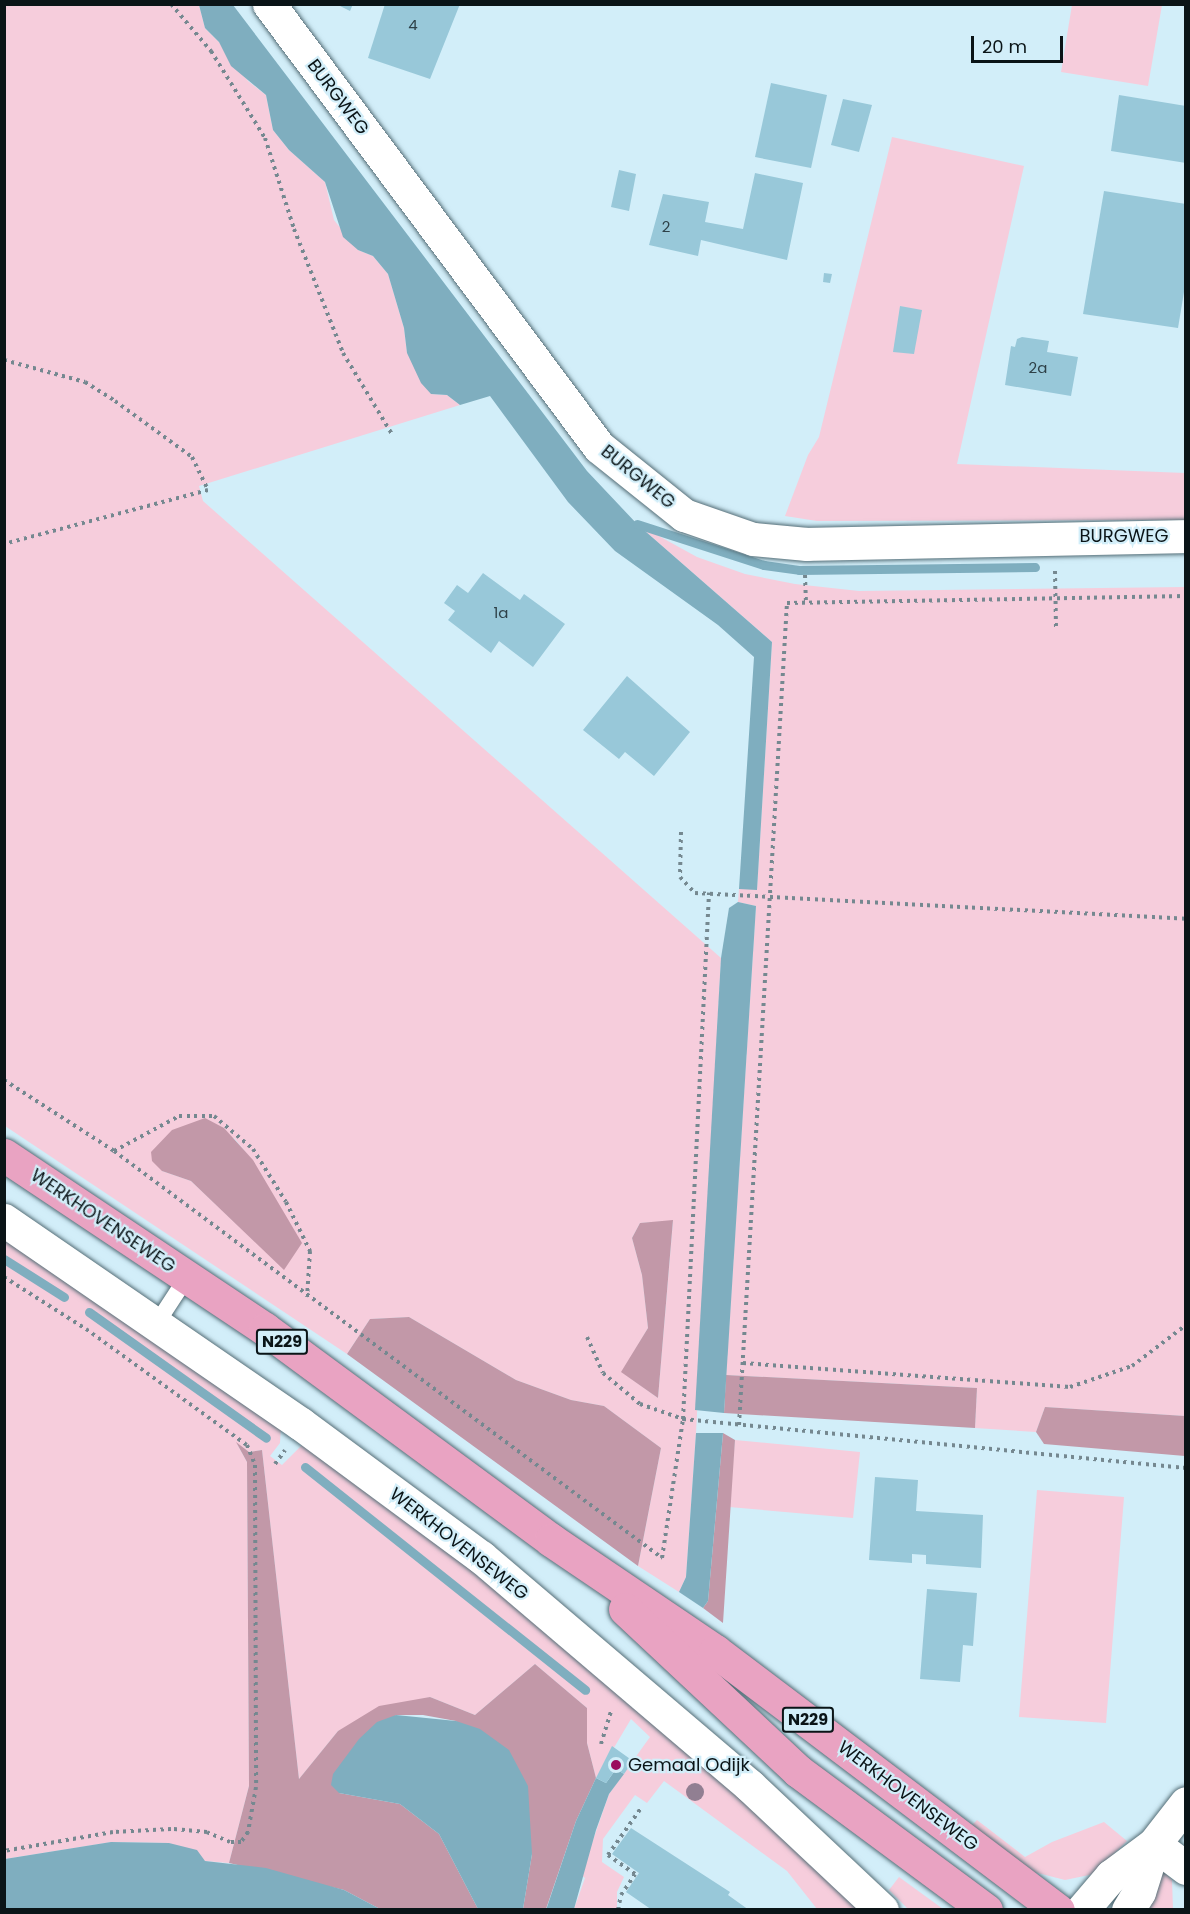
<!DOCTYPE html>
<html>
<head>
<meta charset="utf-8">
<style>
	body { margin:0 }
	#map { position:relative; width:1190px; height:1914px; overflow:hidden; background:#d2eef9; font-family:Poppins,sans-serif }
	div>[style] { position:absolute }
	.green>* { inset:0; background:#f6cddc }
	.forest>* { inset:0; background:#c298a8 }
	.water>* { inset:0; background:#7faebf }
	.stream>* { height:9px; margin:-4.5px; padding:0 4.5px; transform-origin:4.5px; border-radius:4.5px; background:#7faebf }
	.building>* { inset:0; background:#98c8d9 }
	.path>* { height:4px; margin-top:-2px; transform-origin:0; background:repeating-linear-gradient(90deg,#758890 0 3px,transparent 0 7.5px) }
	.roads { filter:drop-shadow(0 0 2px #556e77) drop-shadow(0 0 2px #556e77) }
	.service>* { height:16px; margin:-8px; padding:0 8px; transform-origin:8px; border-radius:8px; background:#fff }
	.minor>* { height:33px; margin:-16.5px; padding:0 16.5px; transform-origin:16.5px; border-radius:16.5px; background:#fff }
	.secondary>* { height:33px; margin:-16.5px; padding:0 16.5px; transform-origin:16.5px; border-radius:16.5px; background:#fff }
	.primary>* { height:33px; margin:-16.5px; padding:0 16.5px; transform-origin:16.5px; border-radius:16.5px; background:#e9a3c2 }
	.trees>* { width:18px; height:18px; margin:-9px; border-radius:50%; background:#917f92 }
	.dots>* { width:16px; height:16px; translate:-50% -50%; box-sizing:border-box; border:3px solid #d2eef9; border-radius:50% }
	span { translate:-50% -50%; white-space:nowrap; text-align:center; line-height:1.15; -webkit-text-stroke:4.5px #d2eef9; paint-order:stroke }
	.number-label { font-size:15px; color:#2e4148 }
	.number-label span { -webkit-text-stroke-width:0 }
	.shield-label span { padding:2px 4px; background:#d2eef9; border:2px solid; border-radius:4px; -webkit-text-stroke-width:0 }
	.shield-label { font-size:16px; color:#0a1417; font-weight:700 }
	.street-label { font-size:18px; color:#0a1417 }
	.poi-label { font-size:18px; color:#0a1417 }
	.left { translate:0 -50%; text-align:left }
	.frame { position:absolute; inset:0; border:6px solid #0a1417; pointer-events:none }
	.scale { position:absolute; left:971px; top:36px; width:92px; height:27px; box-sizing:border-box; border:3px solid #0a1417; border-top:0; padding-left:8px; font-size:18px; line-height:21px; white-space:nowrap; color:#0a1417; -webkit-text-stroke:4px #d2eef9; paint-order:stroke }
</style>
</head>
<body>
<div id="map">
	<div class="green">
		<i style="clip-path:polygon(evenodd,4px 5px,199px 5px,205px 28px,219px 42px,248px 81px,266px 95px,273px 130px,289px 150px,325px 182px,334px 220px,358px 250px,373px 256px,388px 274px,404px 328px,407px 353px,431px 394px,447px 395px,460px 405px,199px 486px,203px 501px,721px 958px,696px 1433px,686px 1577px,679px 1592px,638px 1566px,661px 1448px,604px 1406px,571px 1400px,516px 1380px,409px 1317px,370px 1319px,347px 1354px,5px 1126px,4px 5px,234px 1138px,252px 1160px,274px 1200px,284px 1269px,191px 1181px,162px 1171px,234px 1138px,4px 5px,672px 1221px,673px 1221px,658px 1398px,622px 1372px,648px 1328px,642px 1275px,632px 1238px,640px 1223px,672px 1221px)"></i>
		<i style="clip-path:polygon(1072px 5px,1162px 5px,1148px 86px,1061px 72px)"></i>
		<i style="clip-path:polygon(892px 137px,1024px 166px,957px 464px,1185px 473px,1185px 520px,817px 521px,785px 516px,808px 455px,819px 437px)"></i>
		<i style="clip-path:polygon(637px 524px,697px 557px,745px 574px,795px 584px,859px 591px,1185px 587px,1185px 1416px,1045px 1407px,1036px 1432px,975px 1428px,977px 1388px,726px 1375px,756px 906px,738px 902px,739px 889px,757px 889px,772px 642px)"></i>
		<i style="clip-path:polygon(4px 1237px,281px 1426px,280px 1443px,270px 1456px,282px 1465px,303px 1444px,444px 1546px,710px 1767px,863px 1909px,817px 1909px,787px 1871px,664px 1781px,647px 1803px,635px 1795px,603px 1839px,602px 1862px,624px 1877px,617px 1892px,617px 1909px,574px 1909px,585px 1878px,581px 1875px,609px 1794px,650px 1737px,631px 1719px,596px 1778px,587px 1743px,587px 1708px,535px 1664px,475px 1715px,430px 1697px,338px 1731px,299px 1779px,262px 1450px,249px 1452px,237px 1444px,247px 1462px,249px 1786px,229px 1863px,205px 1861px,169px 1843px,112px 1842px,5px 1859px)"></i>
		<i style="clip-path:polygon(735px 1440px,860px 1452px,853px 1518px,729px 1507px)"></i>
		<i style="clip-path:polygon(1037px 1490px,1124px 1497px,1106px 1723px,1019px 1717px)"></i>
		<i style="clip-path:polygon(977px 1820px,1025px 1857px,1052px 1842px,1104px 1822px,1127px 1841px,1094px 1874px,1065px 1880px,1030px 1871px,970px 1827px)"></i>
		<i style="clip-path:polygon(1163px 1871px,1172px 1880px,1173px 1909px,1148px 1910px)"></i>
		<i style="clip-path:polygon(899px 1877px,943px 1909px,908px 1909px,889px 1890px)"></i>
	</div>
	<div class="forest">
		<i style="clip-path:polygon(205px 1118px,224px 1128px,253px 1160px,302px 1243px,284px 1270px,191px 1181px,162px 1171px,152px 1161px,151px 1152px,172px 1130px)"></i>
		<i style="clip-path:polygon(673px 1220px,658px 1398px,621px 1372px,648px 1328px,642px 1275px,632px 1238px,640px 1223px)"></i>
		<i style="clip-path:polygon(409px 1317px,516px 1380px,571px 1400px,604px 1406px,661px 1448px,638px 1566px,347px 1354px,370px 1319px)"></i>
		<i style="clip-path:polygon(726px 1375px,977px 1388px,975px 1428px,724px 1413px)"></i>
		<i style="clip-path:polygon(1045px 1407px,1185px 1416px,1185px 1456px,1044px 1444px,1036px 1432px)"></i>
		<i style="clip-path:polygon(723px 1433px,735px 1440px,723px 1623px,703px 1608px,708px 1601px)"></i>
		<i style="clip-path:polygon(236px 1442px,249px 1452px,262px 1450px,299px 1779px,338px 1731px,379px 1706px,430px 1697px,475px 1715px,535px 1664px,587px 1708px,587px 1743px,596px 1778px,576px 1821px,546px 1909px,523px 1909px,532px 1854px,456px 1721px,423px 1715px,396px 1715px,339px 1793px,400px 1804px,439px 1834px,478px 1909px,380px 1909px,344px 1890px,229px 1863px,249px 1786px,247px 1462px)"></i>
	</div>
	<div class="water">
		<i style="clip-path:polygon(199px 5px,233px 5px,587px 471px,637px 524px,772px 642px,757px 890px,739px 889px,754px 657px,718px 625px,615px 551px,568px 502px,490px 396px,460px 405px,447px 395px,431px 394px,421px 383px,407px 353px,404px 328px,388px 274px,373px 256px,358px 250px,343px 237px,325px 182px,289px 150px,273px 130px,266px 95px,231px 66px,219px 42px,205px 28px)"></i>
		<i style="clip-path:polygon(738px 902px,756px 906px,724px 1413px,695px 1410px,721px 958px,729px 908px)"></i>
		<i style="clip-path:polygon(696px 1433px,723px 1433px,708px 1601px,703px 1608px,679px 1592px,686px 1577px)"></i>
		<i style="clip-path:polygon(396px 1715px,456px 1721px,480px 1729px,509px 1750px,528px 1786px,532px 1854px,523px 1909px,478px 1909px,439px 1834px,400px 1804px,339px 1793px,331px 1785px,333px 1774px,359px 1739px,377px 1722px)"></i>
		<i style="clip-path:polygon(616px 1769px,624px 1774px,609px 1794px,596px 1830px,574px 1909px,546px 1910px,576px 1821px,596px 1778px,606px 1783px)"></i>
		<i style="clip-path:polygon(111px 1842px,169px 1843px,197px 1850px,205px 1861px,266px 1868px,344px 1890px,380px 1909px,5px 1909px,5px 1859px)"></i>
	</div>
	<div class="stream">
		<i style="left:637px;top:524px;width:133px;rotate:17.9deg"></i>
		<i style="left:764px;top:565px;width:35px;rotate:8deg"></i>
		<i style="left:799px;top:570px;width:236px;rotate:-0.7deg"></i>
		<i style="left:4px;top:1259px;width:71px;rotate:32.3deg"></i>
		<i style="left:89px;top:1312px;width:217px;rotate:35.4deg"></i>
		<i style="left:305px;top:1467px;width:358px;rotate:38.5deg"></i>
	</div>
	<div class="building">
		<i style="clip-path:polygon(336px 4px,353px 4px,350px 11px)"></i>
		<i style="clip-path:polygon(385px 4px,460px 4px,430px 79px,368px 58px)"></i>
		<i style="clip-path:polygon(771px 83px,827px 95px,811px 168px,755px 157px)"></i>
		<i style="clip-path:polygon(1119px 95px,1186px 106px,1186px 163px,1111px 151px)"></i>
		<i style="clip-path:polygon(843px 99px,872px 105px,859px 152px,831px 145px)"></i>
		<i style="clip-path:polygon(619px 170px,636px 174px,629px 211px,611px 207px)"></i>
		<i style="clip-path:polygon(755px 173px,803px 183px,787px 260px,701px 240px,698px 256px,649px 245px,663px 194px,709px 202px,705px 222px,743px 229px)"></i>
		<i style="clip-path:polygon(1104px 191px,1186px 204px,1186px 280px,1178px 328px,1083px 314px)"></i>
		<i style="clip-path:polygon(824px 273px,832px 274px,830px 283px,823px 282px)"></i>
		<i style="clip-path:polygon(900px 306px,922px 310px,914px 354px,893px 352px)"></i>
		<i style="clip-path:polygon(1022px 337px,1049px 341px,1047px 352px,1078px 357px,1071px 396px,1005px 385px,1011px 346px,1015px 347px,1017px 339px)"></i>
		<i style="clip-path:polygon(483px 573px,520px 600px,524px 594px,565px 624px,533px 667px,499px 641px,491px 653px,448px 620px,455px 611px,444px 603px,457px 585px,468px 593px)"></i>
		<i style="clip-path:polygon(627px 676px,690px 732px,654px 776px,625px 752px,619px 759px,583px 730px)"></i>
		<i style="clip-path:polygon(875px 1477px,918px 1480px,916px 1511px,983px 1515px,981px 1568px,926px 1564px,926px 1555px,912px 1554px,912px 1563px,869px 1560px)"></i>
		<i style="clip-path:polygon(927px 1589px,977px 1593px,973px 1646px,963px 1645px,960px 1682px,920px 1679px)"></i>
		<i style="clip-path:polygon(612px 1746px,633px 1761px,624px 1774px,616px 1769px,606px 1783px,596px 1778px)"></i>
		<i style="clip-path:polygon(631px 1828px,730px 1892px,728px 1895px,749px 1910px,652px 1910px,626px 1892px,639px 1873px,612px 1854px)"></i>
	</div>
	<div class="path">
		<i style="left:171px;top:4px;width:62px;rotate:49.6deg"></i>
		<i style="left:211px;top:51px;width:102px;rotate:58.2deg"></i>
		<i style="left:265px;top:138px;width:96px;rotate:72.3deg"></i>
		<i style="left:294px;top:229px;width:133px;rotate:68.4deg"></i>
		<i style="left:343px;top:353px;width:97px;rotate:58.9deg"></i>
		<i style="left:4px;top:360px;width:84px;rotate:15.2deg"></i>
		<i style="left:85px;top:382px;width:36px;rotate:32deg"></i>
		<i style="left:115px;top:401px;width:95px;rotate:36deg"></i>
		<i style="left:192px;top:457px;width:37px;rotate:64deg"></i>
		<i style="left:208px;top:490px;width:211px;rotate:165.2deg"></i>
		<i style="left:1055px;top:571px;width:60px;rotate:89deg"></i>
		<i style="left:805px;top:575px;width:27px;rotate:88deg"></i>
		<i style="left:681px;top:832px;width:45px;rotate:91.3deg"></i>
		<i style="left:680px;top:877px;width:22px;rotate:47deg"></i>
		<i style="left:695px;top:893px;width:492px;rotate:3deg"></i>
		<i style="left:4px;top:1080px;width:131px;rotate:32.8deg"></i>
		<i style="left:114px;top:1151px;width:683px;rotate:36.6deg"></i>
		<i style="left:662px;top:1558px;width:141px;rotate:-81.4deg"></i>
		<i style="left:683px;top:1419px;width:527px;rotate:-87.17deg"></i>
		<i style="left:114px;top:1151px;width:74px;rotate:-28.3deg"></i>
		<i style="left:179px;top:1116px;width:35px"></i>
		<i style="left:214px;top:1116px;width:51px;rotate:40.2deg"></i>
		<i style="left:253px;top:1149px;width:62px;rotate:58.1deg"></i>
		<i style="left:286px;top:1202px;width:55px;rotate:63.9deg"></i>
		<i style="left:310px;top:1251px;width:46px;rotate:93.7deg"></i>
		<i style="left:4px;top:1277px;width:97px;rotate:32.4deg"></i>
		<i style="left:86px;top:1329px;width:198px;rotate:35.8deg"></i>
		<i style="left:247px;top:1445px;width:22px;rotate:68deg"></i>
		<i style="left:255px;top:1465px;width:322px;rotate:89.8deg"></i>
		<i style="left:256px;top:1787px;width:46px;rotate:100.1deg"></i>
		<i style="left:248px;top:1832px;width:12px;rotate:125deg"></i>
		<i style="left:241px;top:1842px;width:11px;rotate:180deg"></i>
		<i style="left:230px;top:1842px;width:25px;rotate:-157deg"></i>
		<i style="left:207px;top:1832px;width:36px;rotate:-175deg"></i>
		<i style="left:171px;top:1829px;width:58px;rotate:177deg"></i>
		<i style="left:113px;top:1832px;width:111px;rotate:170.1deg"></i>
		<i style="left:587px;top:1337px;width:39px;rotate:66deg"></i>
		<i style="left:603px;top:1373px;width:48px;rotate:40deg"></i>
		<i style="left:640px;top:1404px;width:46px;rotate:19.2deg"></i>
		<i style="left:683px;top:1419px;width:505px;rotate:5.56deg"></i>
		<i style="left:743px;top:1363px;width:328px;rotate:4.2deg"></i>
		<i style="left:1070px;top:1387px;width:65px;rotate:-18.7deg"></i>
		<i style="left:1132px;top:1366px;width:68px;rotate:-37.2deg"></i>
		<i style="left:739px;top:1425px;width:823px;rotate:-86.66deg"></i>
		<i style="left:787px;top:603px;width:399px;rotate:-1deg"></i>
		<i style="left:275px;top:1464px;width:17px;rotate:-54deg"></i>
		<i style="left:601px;top:1744px;width:37px;rotate:-73deg"></i>
		<i style="left:618px;top:1910px;width:15px;rotate:-79deg"></i>
		<i style="left:621px;top:1895px;width:25px;rotate:-56deg"></i>
		<i style="left:635px;top:1874px;width:33px;rotate:-145deg"></i>
		<i style="left:608px;top:1855px;width:57px;rotate:-54.9deg"></i>
	</div>
	<div class="roads">
		<div class="service">
			<i style="left:157px;top:1323px;width:55px;rotate:-56.9deg"></i>
		</div>
		<div class="minor">
			<i style="left:4px;top:1220px;width:360px;rotate:34.5deg"></i>
			<i style="left:301px;top:1424px;width:224px;rotate:36.5deg"></i>
			<i style="left:481px;top:1557px;width:353px;rotate:40.4deg"></i>
			<i style="left:750px;top:1786px;width:181px;rotate:43.2deg"></i>
			<i style="left:1154px;top:1844px;width:40px;rotate:37deg"></i>
		</div>
		<div class="secondary">
			<i style="left:269px;top:4px;width:552px;rotate:53.32deg"></i>
			<i style="left:599px;top:447px;width:109px;rotate:38.7deg"></i>
			<i style="left:684px;top:515px;width:73px;rotate:19.2deg"></i>
			<i style="left:753px;top:539px;width:54px;rotate:5.3deg"></i>
			<i style="left:807px;top:544px;width:379px;rotate:-1.2deg"></i>
			<i style="left:1082px;top:1910px;width:45px;rotate:-49.5deg"></i>
			<i style="left:1111px;top:1876px;width:54px;rotate:-36.7deg"></i>
			<i style="left:1154px;top:1844px;width:52px;rotate:-52deg"></i>
			<i style="left:1128px;top:1910px;width:21px;rotate:-59deg"></i>
			<i style="left:1139px;top:1892px;width:50px;rotate:-72.6deg"></i>
		</div>
		<div class="primary">
			<i style="left:4px;top:1155px;width:314px;rotate:33.7deg"></i>
			<i style="left:265px;top:1329px;width:355px;rotate:36.4deg"></i>
			<i style="left:551px;top:1540px;width:198px;rotate:34.1deg"></i>
			<i style="left:715px;top:1651px;width:430px;rotate:37.1deg"></i>
			<i style="left:625px;top:1609px;width:237px;rotate:43.1deg"></i>
			<i style="left:798px;top:1771px;width:234px;rotate:36.5deg"></i>
		</div>
	</div>
	<div class="trees">
		<i style="left:695px;top:1792px"></i>
	</div>
	<div class="dots">
		<i style="left:616px;top:1765px;background:#9a0d5e"></i>
	</div>
	<div class="number-label">
		<span style="left:413px;top:25px">4</span>
		<span style="left:666px;top:227px">2</span>
		<span style="left:1038px;top:368px">2a</span>
		<span style="left:501px;top:613px">1a</span>
	</div>
	<div class="shield-label">
		<span style="left:282px;top:1342px">N229</span>
		<span style="left:808px;top:1720px">N229</span>
	</div>
	<div class="street-label">
		<span style="left:338px;top:97px;rotate:53deg">BURGWEG</span>
		<span style="left:638px;top:477px;rotate:39deg">BURGWEG</span>
		<span style="left:1124px;top:536px">BURGWEG</span>
		<span style="left:103px;top:1221px;rotate:34deg">WERKHOVENSEWEG</span>
		<span style="left:459px;top:1544px;rotate:38deg">WERKHOVENSEWEG</span>
		<span style="left:908px;top:1796px;rotate:37deg">WERKHOVENSEWEG</span>
	</div>
	<div class="poi-label">
		<span class="left" style="left:628px;top:1765px">Gemaal Odijk</span>
	</div>
	<div class="frame"></div>
	<div class="scale">20 m</div>
</div>
</body>
</html>
